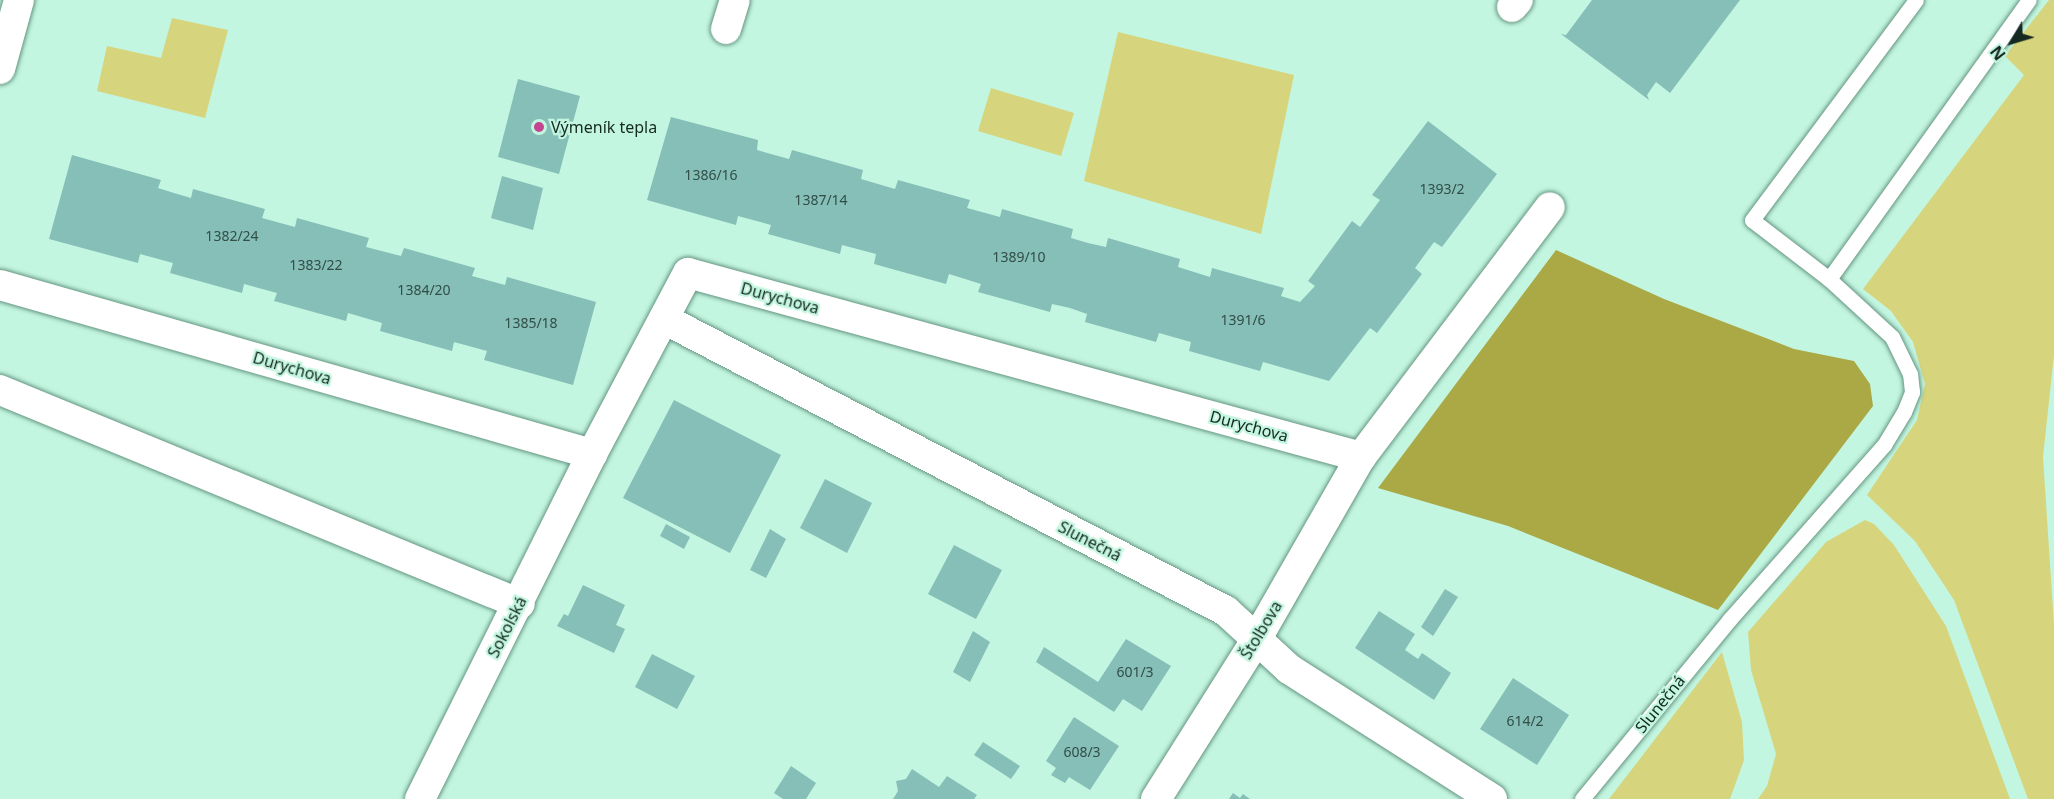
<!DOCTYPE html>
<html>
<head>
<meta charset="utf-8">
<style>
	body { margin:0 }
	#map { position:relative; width:2054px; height:799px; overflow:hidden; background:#c3f6e0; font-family:"Noto Sans",sans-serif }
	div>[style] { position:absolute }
	.green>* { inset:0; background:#d6d57d }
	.forest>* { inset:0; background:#aba846 }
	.building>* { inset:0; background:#86beb8 }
	.roads { filter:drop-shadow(0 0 2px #659582) drop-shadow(0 0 2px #659582) }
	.lane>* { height:15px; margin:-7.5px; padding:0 7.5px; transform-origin:7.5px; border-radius:7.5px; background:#fff }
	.street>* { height:30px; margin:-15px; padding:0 15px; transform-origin:15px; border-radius:15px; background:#fff }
	.dots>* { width:16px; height:16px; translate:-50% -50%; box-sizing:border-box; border:3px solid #c3f6e0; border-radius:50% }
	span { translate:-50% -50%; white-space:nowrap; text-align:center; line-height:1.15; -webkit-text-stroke:4.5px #c3f6e0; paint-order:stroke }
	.number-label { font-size:14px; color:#314e47 }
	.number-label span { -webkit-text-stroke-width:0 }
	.poi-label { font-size:16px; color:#152921 }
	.left { translate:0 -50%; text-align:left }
	.street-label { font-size:16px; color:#152921 }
	.north { position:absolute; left:1982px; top:12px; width:60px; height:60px; -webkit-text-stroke:4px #c3f6e0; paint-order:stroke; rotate:232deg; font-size:16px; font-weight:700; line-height:24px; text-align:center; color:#152921 }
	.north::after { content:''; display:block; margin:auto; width:21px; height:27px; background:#152921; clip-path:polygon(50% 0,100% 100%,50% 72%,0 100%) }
</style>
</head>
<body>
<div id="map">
	<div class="green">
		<i style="clip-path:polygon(2049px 0,2054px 0,2054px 355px,2043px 457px,2054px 625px,2054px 799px,2028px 799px,1954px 600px,1915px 541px,1867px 495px,1917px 420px,1925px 384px,1913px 342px,1891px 311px,1863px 289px,2024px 75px,2005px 56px)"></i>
		<i style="clip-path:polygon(172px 18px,228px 30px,205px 118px,97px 91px,107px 46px,161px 58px)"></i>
		<i style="clip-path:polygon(1118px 32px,1294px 75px,1261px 234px,1084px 181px)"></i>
		<i style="clip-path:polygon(991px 88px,1074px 113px,1061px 156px,978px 131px)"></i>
		<i style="clip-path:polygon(1865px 520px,1874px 524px,1894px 545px,1946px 626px,2010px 799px,1758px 799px,1767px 786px,1776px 754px,1751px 670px,1748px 632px,1826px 542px)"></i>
		<i style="clip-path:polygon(1722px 652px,1742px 722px,1744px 760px,1730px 799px,1609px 799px)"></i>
	</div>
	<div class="forest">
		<i style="clip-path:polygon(1556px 250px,1664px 299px,1794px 349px,1854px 361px,1870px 384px,1873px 406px,1718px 610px,1508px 526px,1378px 488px)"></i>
	</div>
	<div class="building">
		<i style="clip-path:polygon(1592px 0,1740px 0,1670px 93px,1656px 82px,1647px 95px,1649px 100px,1561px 34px,1566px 35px)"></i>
		<i style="clip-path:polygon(518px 79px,580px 96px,559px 174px,498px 157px)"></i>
		<i style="clip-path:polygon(671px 117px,758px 140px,757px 150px,789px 159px,792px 150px,863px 170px,861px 179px,895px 189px,898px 180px,970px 200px,967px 208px,1000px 217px,1002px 209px,1073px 229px,1071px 238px,1088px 243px,1106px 247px,1108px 238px,1180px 259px,1178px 267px,1210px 277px,1212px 268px,1284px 288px,1281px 296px,1300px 302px,1315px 286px,1308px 281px,1352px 221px,1360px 227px,1380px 200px,1372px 195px,1428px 121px,1497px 174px,1442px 247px,1434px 242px,1415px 268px,1422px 274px,1377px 333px,1370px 328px,1329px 381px,1263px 362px,1260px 371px,1189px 351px,1191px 342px,1159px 333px,1156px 342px,1085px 322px,1087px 314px,1070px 308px,1052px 304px,1050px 312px,978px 292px,981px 284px,949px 274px,946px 284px,874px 264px,876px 254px,842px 245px,840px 254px,768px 234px,771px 225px,738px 216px,736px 225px,647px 200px)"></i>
		<i style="clip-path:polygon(72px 155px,161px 180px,158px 188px,174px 193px,191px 198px,193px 189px,265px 209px,262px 218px,295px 227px,297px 218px,369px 238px,366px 247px,401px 256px,404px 248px,475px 268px,472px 276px,505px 285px,507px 277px,596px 302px,573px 385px,484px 360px,487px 351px,454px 342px,452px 351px,380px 331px,382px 323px,348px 313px,346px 321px,274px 301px,277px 293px,244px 284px,242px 293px,170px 273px,173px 263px,140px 254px,138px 263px,49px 239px)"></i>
		<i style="clip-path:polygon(502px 176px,543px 188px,533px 230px,491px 218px)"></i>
		<i style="clip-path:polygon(674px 400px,781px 455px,730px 553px,623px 498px)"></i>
		<i style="clip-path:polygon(825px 479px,872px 503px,847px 553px,800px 528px)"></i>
		<i style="clip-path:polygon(666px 524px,690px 537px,684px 549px,660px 536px)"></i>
		<i style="clip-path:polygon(770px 529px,786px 539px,766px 578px,750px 570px)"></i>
		<i style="clip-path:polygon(954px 545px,1002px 570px,976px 619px,928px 594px)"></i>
		<i style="clip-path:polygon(583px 585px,625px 605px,616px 625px,625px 629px,614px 653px,557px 626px,564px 614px,568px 616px)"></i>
		<i style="clip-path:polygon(1445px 589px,1458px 597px,1433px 636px,1421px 627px)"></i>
		<i style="clip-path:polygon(1379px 611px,1415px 634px,1405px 650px,1418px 659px,1422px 653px,1451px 673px,1434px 700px,1355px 648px)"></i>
		<i style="clip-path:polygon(973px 631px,990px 642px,970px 682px,953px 672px)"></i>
		<i style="clip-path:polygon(1126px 639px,1171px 666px,1142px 711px,1123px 699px,1114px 712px,1036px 662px,1044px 647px,1098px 682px)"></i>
		<i style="clip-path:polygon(652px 654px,695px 676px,677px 709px,635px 687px)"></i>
		<i style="clip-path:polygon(1513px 678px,1569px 715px,1537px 765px,1480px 729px)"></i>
		<i style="clip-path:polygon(1074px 717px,1119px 746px,1090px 790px,1069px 777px,1065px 783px,1051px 775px,1056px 768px,1046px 761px)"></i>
		<i style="clip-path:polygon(983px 742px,1020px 766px,1011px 779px,974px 755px)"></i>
		<i style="clip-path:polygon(791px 766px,816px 783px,806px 799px,783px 799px,774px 793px)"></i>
		<i style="clip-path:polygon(912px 769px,939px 787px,947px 776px,977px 795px,974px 799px,893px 799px,898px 791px,896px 781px,906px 779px)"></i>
		<i style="clip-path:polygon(1233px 793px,1240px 798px,1243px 794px,1250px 799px,1229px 799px)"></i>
	</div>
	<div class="roads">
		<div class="lane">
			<i style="left:1829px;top:279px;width:343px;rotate:-54.4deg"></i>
			<i style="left:1582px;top:799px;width:232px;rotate:-50.6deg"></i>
			<i style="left:1729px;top:620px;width:234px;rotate:-48.5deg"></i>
			<i style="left:1884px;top:445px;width:39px;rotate:-59deg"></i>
			<i style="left:1904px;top:412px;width:22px;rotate:-68deg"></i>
			<i style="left:1912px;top:392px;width:18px;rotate:-96deg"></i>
			<i style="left:1910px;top:374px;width:41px;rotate:-115.9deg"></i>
			<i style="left:1892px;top:337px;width:86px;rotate:-137.4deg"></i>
			<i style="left:1829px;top:279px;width:97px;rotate:-142.5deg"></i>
			<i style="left:1752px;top:220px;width:274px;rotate:-53.3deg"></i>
		</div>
		<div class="street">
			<i style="left:1512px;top:7px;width:9px;rotate:-49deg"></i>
			<i style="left:726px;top:29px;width:30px;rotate:-73deg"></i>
			<i style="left:0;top:69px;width:72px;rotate:-74.6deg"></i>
			<i style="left:0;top:285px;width:616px;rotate:15.93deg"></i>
			<i style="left:664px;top:319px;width:633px;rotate:27.46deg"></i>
			<i style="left:1226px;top:611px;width:86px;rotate:42.6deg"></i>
			<i style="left:1289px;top:669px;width:241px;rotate:32.6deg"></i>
			<i style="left:0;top:390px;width:562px;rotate:22.37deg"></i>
			<i style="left:420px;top:799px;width:385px;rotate:-63.5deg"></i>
			<i style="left:592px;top:454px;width:205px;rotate:-62.1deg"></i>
			<i style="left:688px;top:273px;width:698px;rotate:15.29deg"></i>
			<i style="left:1156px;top:799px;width:188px;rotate:-57.8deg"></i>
			<i style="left:1256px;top:640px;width:211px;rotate:-60.2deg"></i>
			<i style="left:1361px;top:457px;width:313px;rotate:-52.9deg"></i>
		</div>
	</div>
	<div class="dots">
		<i style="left:539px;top:127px;background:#c44590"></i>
	</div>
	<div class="number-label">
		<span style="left:711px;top:175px">1386/16</span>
		<span style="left:1442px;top:189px">1393/2</span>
		<span style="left:821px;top:200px">1387/14</span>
		<span style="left:232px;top:236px">1382/24</span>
		<span style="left:1019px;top:257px">1389/10</span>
		<span style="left:316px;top:265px">1383/22</span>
		<span style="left:424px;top:290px">1384/20</span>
		<span style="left:1243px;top:320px">1391/6</span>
		<span style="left:531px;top:323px">1385/18</span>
		<span style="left:1135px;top:672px">601/3</span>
		<span style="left:1525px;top:721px">614/2</span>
		<span style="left:1082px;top:752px">608/3</span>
	</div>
	<div class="poi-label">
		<span class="left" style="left:551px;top:127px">Výmeník tepla</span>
	</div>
	<div class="street-label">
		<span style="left:780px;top:298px;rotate:15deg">Durychova</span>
		<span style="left:292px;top:368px;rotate:16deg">Durychova</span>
		<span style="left:1249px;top:426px;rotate:15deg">Durychova</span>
		<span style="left:1090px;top:541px;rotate:27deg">Slunečná</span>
		<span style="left:507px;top:627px;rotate:-63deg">Sokolská</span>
		<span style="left:1261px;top:630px;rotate:-59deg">Štolbova</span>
		<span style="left:1660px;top:704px;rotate:-51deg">Slunečná</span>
	</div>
	<div class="north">N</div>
</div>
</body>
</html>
